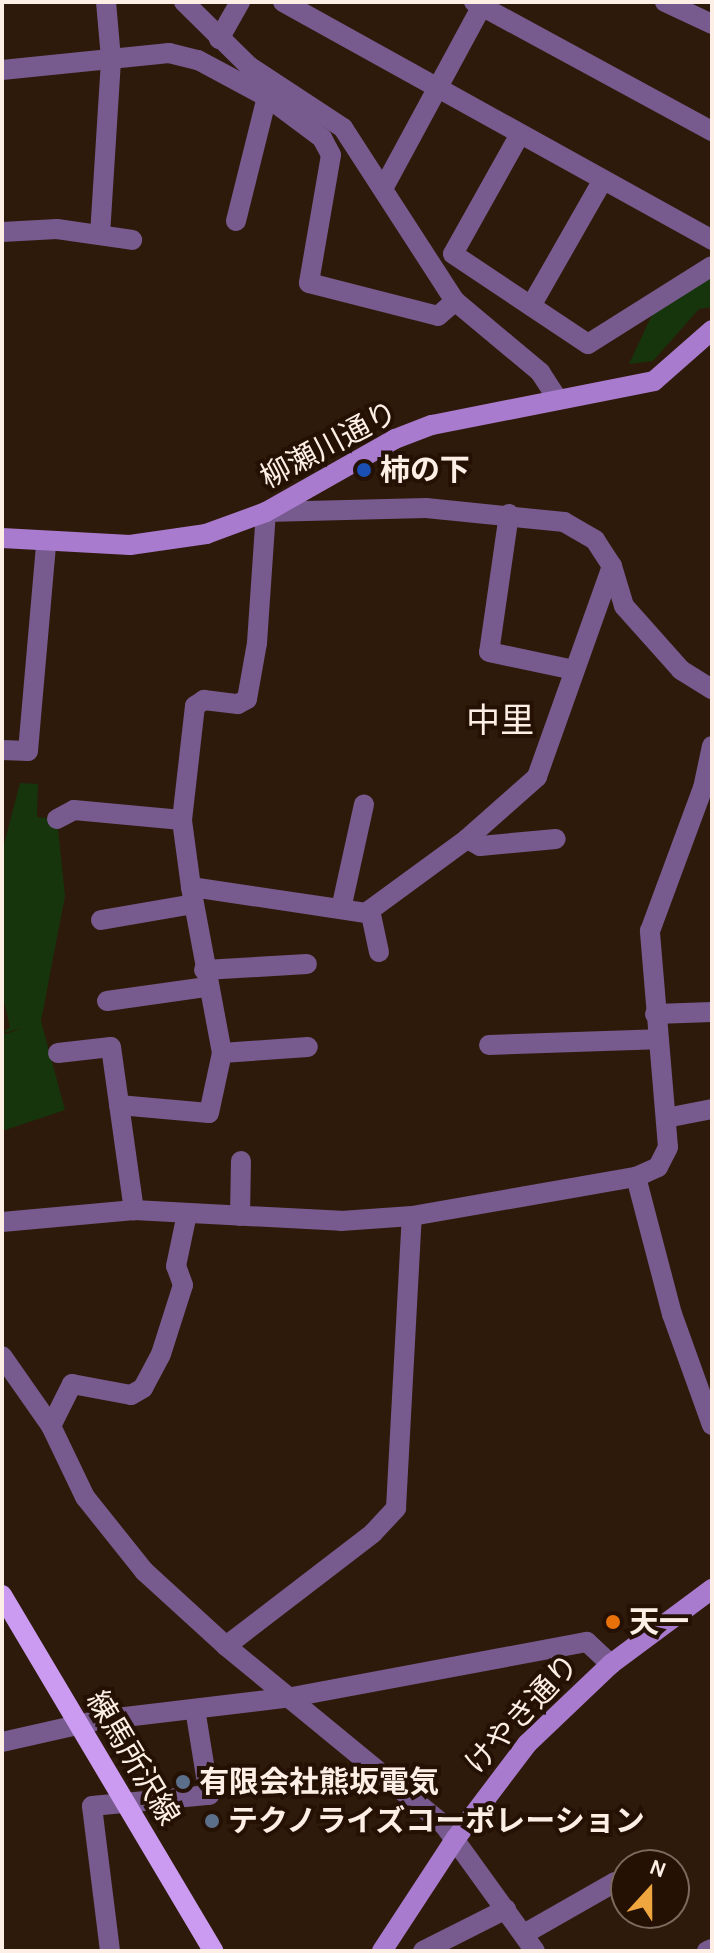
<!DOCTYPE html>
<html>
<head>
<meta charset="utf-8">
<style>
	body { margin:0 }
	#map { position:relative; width:714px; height:1953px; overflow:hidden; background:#2e1a0a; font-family:Karla,"Noto Sans JP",sans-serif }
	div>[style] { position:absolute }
	.green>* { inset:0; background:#17350d }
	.street>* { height:20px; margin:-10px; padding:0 10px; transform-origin:10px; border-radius:10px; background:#775a8e }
	.secondary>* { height:20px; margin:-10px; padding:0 10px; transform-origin:10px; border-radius:10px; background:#a97bce }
	.primary>* { height:20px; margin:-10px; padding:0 10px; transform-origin:10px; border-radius:10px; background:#cb9bf1 }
	.dots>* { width:22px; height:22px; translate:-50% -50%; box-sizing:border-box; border:4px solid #241103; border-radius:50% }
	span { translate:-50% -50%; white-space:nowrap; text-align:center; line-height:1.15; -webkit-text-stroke:8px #241103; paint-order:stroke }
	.street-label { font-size:30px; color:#fdefe5 }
	.poi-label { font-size:30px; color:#fdefe5; font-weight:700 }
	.left { translate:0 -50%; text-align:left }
	.quarter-label { font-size:34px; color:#fdefe5 }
	.frame { position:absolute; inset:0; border:4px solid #fdefe5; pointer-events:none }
	.north { position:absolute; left:610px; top:1849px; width:80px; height:80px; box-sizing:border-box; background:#241103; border:2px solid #7b6a5d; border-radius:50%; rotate:21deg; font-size:22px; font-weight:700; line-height:32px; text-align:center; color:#fdefe5 }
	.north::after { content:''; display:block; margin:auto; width:28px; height:36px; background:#f0a63e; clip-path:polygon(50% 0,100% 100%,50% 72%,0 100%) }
</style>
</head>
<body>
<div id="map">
	<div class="green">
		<i style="clip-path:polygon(712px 269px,712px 307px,699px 309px,653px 361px,629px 364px,659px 300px)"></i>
		<i style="clip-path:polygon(20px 783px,38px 784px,37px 817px,57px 819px,65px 896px,41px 1021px,65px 1110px,2px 1131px,2px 1035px,23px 1028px,2px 1033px,10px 1027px,2px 993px,2px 852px)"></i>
	</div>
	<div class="street">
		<i style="left:184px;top:2px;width:91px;rotate:44.6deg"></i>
		<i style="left:249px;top:66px;width:113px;rotate:33.4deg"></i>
		<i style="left:343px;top:128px;width:206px;rotate:57.1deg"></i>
		<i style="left:455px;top:301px;width:111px;rotate:39.9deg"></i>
		<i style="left:540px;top:372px;width:33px;rotate:57deg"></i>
		<i style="left:283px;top:2px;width:491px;rotate:29deg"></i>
		<i style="left:474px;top:2px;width:271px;rotate:28.5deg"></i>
		<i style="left:665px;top:2px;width:52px;rotate:25.1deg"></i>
		<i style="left:219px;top:39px;width:43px;rotate:-60.4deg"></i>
		<i style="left:2px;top:70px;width:168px;rotate:-5.8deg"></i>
		<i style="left:169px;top:53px;width:30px;rotate:14deg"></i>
		<i style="left:198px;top:60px;width:78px;rotate:28.2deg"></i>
		<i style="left:267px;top:97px;width:69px;rotate:36.7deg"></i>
		<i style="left:322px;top:138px;width:19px;rotate:62deg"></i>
		<i style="left:331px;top:155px;width:130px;rotate:99.8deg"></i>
		<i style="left:309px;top:283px;width:133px;rotate:14.3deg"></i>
		<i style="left:438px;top:316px;width:23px;rotate:-41deg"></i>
		<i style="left:520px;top:134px;width:137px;rotate:119.2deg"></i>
		<i style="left:453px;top:254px;width:162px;rotate:33.7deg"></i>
		<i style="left:588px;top:344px;width:146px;rotate:-32.2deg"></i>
		<i style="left:384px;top:187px;width:210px;rotate:-61.6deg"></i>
		<i style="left:236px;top:221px;width:128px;rotate:-76deg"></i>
		<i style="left:2px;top:232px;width:55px;rotate:-3.1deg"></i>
		<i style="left:57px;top:229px;width:76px;rotate:8.3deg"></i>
		<i style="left:100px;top:235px;width:176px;rotate:-86.4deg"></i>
		<i style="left:111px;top:59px;width:57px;rotate:-95deg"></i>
		<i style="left:531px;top:306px;width:145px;rotate:-60.3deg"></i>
		<i style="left:509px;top:514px;width:139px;rotate:98.2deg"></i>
		<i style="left:489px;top:652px;width:87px;rotate:12deg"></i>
		<i style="left:612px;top:566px;width:224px;rotate:109.6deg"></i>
		<i style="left:537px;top:777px;width:94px;rotate:138.5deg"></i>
		<i style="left:467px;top:839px;width:125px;rotate:143.8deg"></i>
		<i style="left:366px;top:913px;width:177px;rotate:-171.5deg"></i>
		<i style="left:191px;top:887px;width:68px;rotate:-97.7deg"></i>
		<i style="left:182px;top:820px;width:115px;rotate:-83.5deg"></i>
		<i style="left:195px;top:706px;width:11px;rotate:-34deg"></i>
		<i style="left:204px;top:700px;width:34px;rotate:7deg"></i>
		<i style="left:238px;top:704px;width:10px;rotate:-29deg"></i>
		<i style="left:247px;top:699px;width:57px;rotate:-79.9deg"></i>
		<i style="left:257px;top:643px;width:131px;rotate:-86.1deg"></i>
		<i style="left:266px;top:512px;width:160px;rotate:-1.4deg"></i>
		<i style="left:426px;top:508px;width:139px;rotate:5.8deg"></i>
		<i style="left:564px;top:522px;width:36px;rotate:30deg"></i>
		<i style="left:595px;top:540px;width:31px;rotate:57deg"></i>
		<i style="left:612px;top:566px;width:42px;rotate:73.3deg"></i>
		<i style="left:624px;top:606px;width:86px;rotate:48.3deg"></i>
		<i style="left:681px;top:670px;width:36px;rotate:32deg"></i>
		<i style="left:2px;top:750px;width:26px;rotate:2deg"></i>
		<i style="left:28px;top:751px;width:208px;rotate:-85deg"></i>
		<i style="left:57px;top:819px;width:19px;rotate:-28deg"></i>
		<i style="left:74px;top:810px;width:108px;rotate:5.3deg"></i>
		<i style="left:467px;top:839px;width:15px;rotate:28deg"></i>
		<i style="left:480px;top:846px;width:76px;rotate:-5.3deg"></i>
		<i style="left:341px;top:909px;width:107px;rotate:-77.6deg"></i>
		<i style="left:370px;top:910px;width:43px;rotate:77.9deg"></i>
		<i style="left:101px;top:920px;width:94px;rotate:-9.8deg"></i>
		<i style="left:204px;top:970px;width:103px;rotate:-3.3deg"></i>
		<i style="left:107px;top:1001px;width:101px;rotate:-8deg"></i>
		<i style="left:655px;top:1014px;width:57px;rotate:-2deg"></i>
		<i style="left:489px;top:1045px;width:168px;rotate:-2deg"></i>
		<i style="left:58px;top:1053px;width:53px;rotate:-6.5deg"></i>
		<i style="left:111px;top:1047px;width:165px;rotate:82deg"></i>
		<i style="left:222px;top:1053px;width:86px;rotate:-4deg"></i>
		<i style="left:119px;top:1105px;width:90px;rotate:5.1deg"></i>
		<i style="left:209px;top:1113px;width:61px;rotate:-77.8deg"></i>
		<i style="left:222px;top:1053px;width:169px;rotate:-100.6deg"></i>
		<i style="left:666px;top:1118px;width:47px;rotate:-11.1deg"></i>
		<i style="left:636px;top:1177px;width:142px;rotate:75.3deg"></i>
		<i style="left:672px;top:1314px;width:118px;rotate:70.2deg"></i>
		<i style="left:240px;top:1216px;width:55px;rotate:-89deg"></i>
		<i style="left:2px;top:1222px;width:133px;rotate:-5.2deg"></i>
		<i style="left:134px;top:1210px;width:207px;rotate:3deg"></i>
		<i style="left:341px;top:1221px;width:71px;rotate:-4deg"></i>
		<i style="left:412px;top:1216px;width:227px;rotate:-9.9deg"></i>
		<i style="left:636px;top:1177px;width:24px;rotate:-24deg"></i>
		<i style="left:658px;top:1167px;width:22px;rotate:-63deg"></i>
		<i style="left:668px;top:1147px;width:217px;rotate:-94.8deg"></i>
		<i style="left:650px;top:931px;width:153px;rotate:-69.7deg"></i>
		<i style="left:703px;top:788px;width:43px;rotate:-77.9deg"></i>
		<i style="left:2px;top:1356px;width:85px;rotate:55deg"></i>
		<i style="left:51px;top:1426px;width:79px;rotate:64.4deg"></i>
		<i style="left:85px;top:1497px;width:95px;rotate:51.4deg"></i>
		<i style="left:144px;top:1571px;width:111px;rotate:42.4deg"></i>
		<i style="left:226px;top:1646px;width:282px;rotate:39.4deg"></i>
		<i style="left:444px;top:1825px;width:155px;rotate:54.2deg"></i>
		<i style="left:51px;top:1426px;width:47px;rotate:-63.4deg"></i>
		<i style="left:72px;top:1384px;width:60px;rotate:10.6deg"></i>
		<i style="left:131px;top:1395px;width:14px;rotate:-30deg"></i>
		<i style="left:143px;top:1388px;width:38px;rotate:-62deg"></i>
		<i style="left:161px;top:1354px;width:72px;rotate:-72.3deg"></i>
		<i style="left:183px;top:1285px;width:20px;rotate:-110deg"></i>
		<i style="left:176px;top:1266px;width:53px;rotate:-78.1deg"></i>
		<i style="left:226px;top:1646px;width:185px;rotate:-37.5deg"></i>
		<i style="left:373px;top:1533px;width:34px;rotate:-47deg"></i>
		<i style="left:396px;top:1508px;width:292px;rotate:-86.9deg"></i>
		<i style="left:2px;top:1742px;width:100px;rotate:-12.7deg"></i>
		<i style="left:100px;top:1720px;width:193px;rotate:-6.8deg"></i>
		<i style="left:292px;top:1697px;width:300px;rotate:-10.6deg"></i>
		<i style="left:587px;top:1642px;width:33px;rotate:43deg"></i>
		<i style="left:524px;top:1934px;width:105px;rotate:-29.7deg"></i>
		<i style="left:110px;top:1951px;width:146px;rotate:-97.1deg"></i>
		<i style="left:92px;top:1806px;width:118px;rotate:-5.4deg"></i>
		<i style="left:209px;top:1795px;width:87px;rotate:-99.2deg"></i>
		<i style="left:423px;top:1951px;width:93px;rotate:-26.8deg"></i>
		<i style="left:707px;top:1951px;width:5px;rotate:-22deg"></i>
	</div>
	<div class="secondary">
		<i style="left:2px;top:538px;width:128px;rotate:3.1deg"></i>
		<i style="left:130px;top:545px;width:77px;rotate:-8.2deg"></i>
		<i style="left:206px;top:534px;width:64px;rotate:-20.1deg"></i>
		<i style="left:266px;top:512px;width:148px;rotate:-29.5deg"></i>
		<i style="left:395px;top:439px;width:40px;rotate:-21deg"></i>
		<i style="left:432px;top:425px;width:226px;rotate:-11.2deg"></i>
		<i style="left:654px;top:381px;width:77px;rotate:-41.3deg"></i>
		<i style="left:382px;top:1951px;width:135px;rotate:-56.8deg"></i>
		<i style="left:456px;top:1838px;width:118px;rotate:-52.9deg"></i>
		<i style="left:527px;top:1744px;width:116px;rotate:-43.6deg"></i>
		<i style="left:611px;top:1664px;width:126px;rotate:-36.6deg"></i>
	</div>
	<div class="primary">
		<i style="left:2px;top:1595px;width:414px;rotate:59.3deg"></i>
	</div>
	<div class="dots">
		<i style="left:364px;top:470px;background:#1a4fb4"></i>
		<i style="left:613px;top:1622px;background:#e8710a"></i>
		<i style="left:183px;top:1782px;background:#5c6f8a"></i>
		<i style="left:212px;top:1821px;background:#5c6f8a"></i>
	</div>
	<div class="street-label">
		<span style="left:329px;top:445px;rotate:-28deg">柳瀬川通り</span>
		<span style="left:522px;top:1714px;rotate:-47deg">けやき通り</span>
		<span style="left:133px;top:1758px;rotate:59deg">練馬所沢線</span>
	</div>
	<div class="poi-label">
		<span class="left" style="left:380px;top:470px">柿の下</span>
		<span class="left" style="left:629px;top:1622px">天一</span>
		<span class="left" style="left:199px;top:1782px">有限会社熊坂電気</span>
		<span class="left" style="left:228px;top:1821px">テクノライズコーポレーション</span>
	</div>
	<div class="quarter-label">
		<span style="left:500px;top:722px">中里</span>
	</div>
	<div class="frame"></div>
	<div class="north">N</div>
</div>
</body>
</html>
